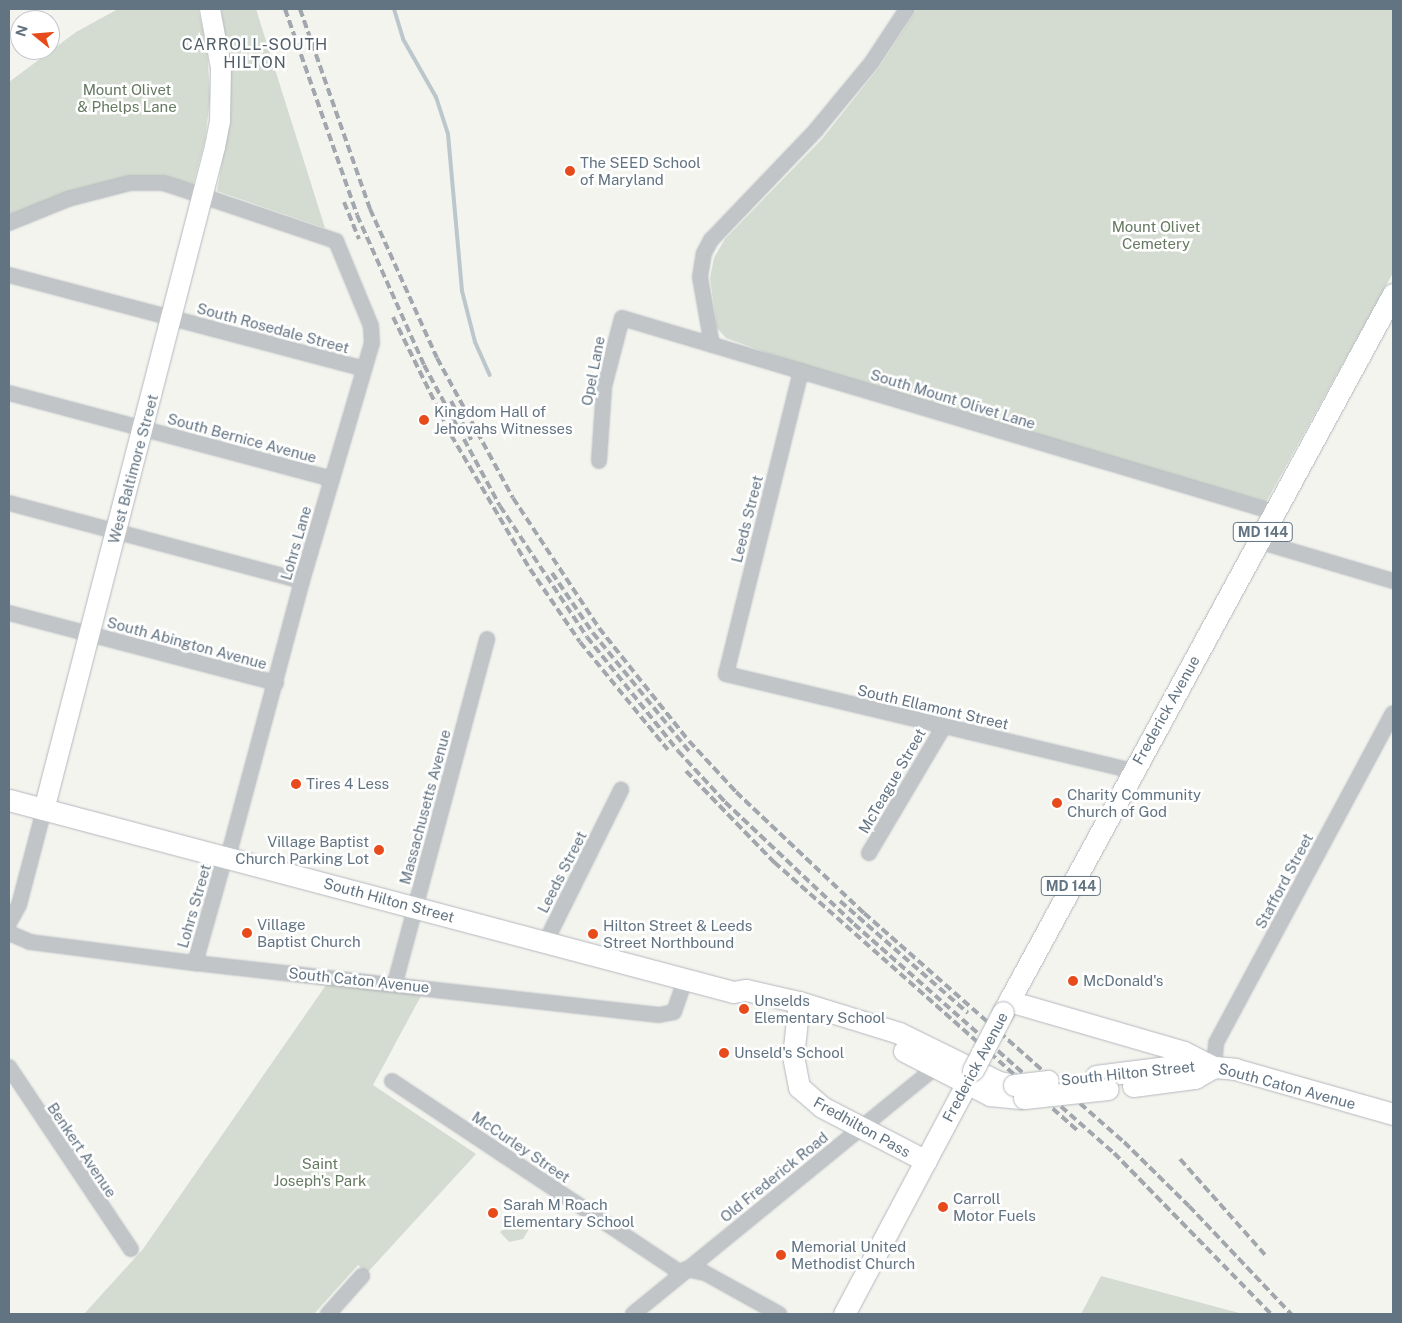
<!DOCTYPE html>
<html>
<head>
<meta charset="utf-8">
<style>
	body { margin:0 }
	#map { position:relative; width:1402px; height:1323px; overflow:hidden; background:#f4f4ef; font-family:"Public Sans",sans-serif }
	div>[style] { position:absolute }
	.green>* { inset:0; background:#d4dbd0 }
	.stream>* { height:4px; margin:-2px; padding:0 2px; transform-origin:2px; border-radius:2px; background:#bcc7cc }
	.roads { filter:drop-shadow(0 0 1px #b3b8bd) drop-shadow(0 0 1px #b3b8bd) }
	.street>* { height:14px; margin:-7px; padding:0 7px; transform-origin:7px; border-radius:7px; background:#c1c5c8 }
	.secondary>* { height:20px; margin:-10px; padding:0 10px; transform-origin:10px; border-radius:10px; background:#fff }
	.primary>* { height:21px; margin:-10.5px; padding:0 10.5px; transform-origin:10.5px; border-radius:10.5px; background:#fff }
	.rail>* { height:4px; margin-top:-2px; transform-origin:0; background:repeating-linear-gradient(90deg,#a1a7ad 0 8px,transparent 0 12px) }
	.bridges { filter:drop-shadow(0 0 1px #b4b8bc) drop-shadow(0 0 1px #b4b8bc) }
	.primary-bridge>* { height:21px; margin:-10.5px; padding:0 10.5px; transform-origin:10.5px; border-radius:10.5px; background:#fff }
	.dots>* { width:14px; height:14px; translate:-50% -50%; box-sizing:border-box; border:2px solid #fff; border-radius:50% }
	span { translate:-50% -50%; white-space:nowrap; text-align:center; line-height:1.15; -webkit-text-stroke:5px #fff; paint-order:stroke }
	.shield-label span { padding:1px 4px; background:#fff; border:1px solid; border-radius:4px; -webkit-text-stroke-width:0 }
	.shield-label { font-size:14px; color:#627382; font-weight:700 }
	.park-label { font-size:15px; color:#667961 }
	.poi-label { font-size:15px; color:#627382 }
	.left { translate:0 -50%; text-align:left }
	.right { translate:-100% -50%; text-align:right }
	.street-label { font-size:15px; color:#627382 }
	.neighbourhood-label { font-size:16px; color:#505c66; letter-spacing:1px }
	.frame { position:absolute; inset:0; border:10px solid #627382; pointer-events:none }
	.north { position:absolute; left:10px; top:10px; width:50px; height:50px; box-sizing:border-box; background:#fff; border:1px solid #c0c7cd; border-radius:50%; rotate:287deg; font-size:14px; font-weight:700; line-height:20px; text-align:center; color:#627382 }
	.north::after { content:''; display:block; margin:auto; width:18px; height:22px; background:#e84b1b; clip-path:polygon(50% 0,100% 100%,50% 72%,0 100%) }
</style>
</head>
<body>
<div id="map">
	<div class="green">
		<i style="clip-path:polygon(118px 9px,198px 9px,207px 47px,210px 99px,205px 140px,193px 185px,148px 177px,89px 186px,9px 215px,9px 82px,76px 32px)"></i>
		<i style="clip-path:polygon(221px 9px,256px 9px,325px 228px,217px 191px,229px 123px,231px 71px)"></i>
		<i style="clip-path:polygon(917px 9px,1393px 9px,1393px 273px,1266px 502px,829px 375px,726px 338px,717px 328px,710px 278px,714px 258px,725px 239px,822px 139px,880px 66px)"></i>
		<i style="clip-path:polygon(326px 985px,422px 994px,373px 1085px,476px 1154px,367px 1273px,358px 1265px,314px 1314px,84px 1314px,143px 1249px)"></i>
		<i style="clip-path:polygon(515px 1219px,529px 1229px,523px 1239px,509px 1242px,500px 1232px)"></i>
		<i style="clip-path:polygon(1101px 1276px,1243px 1314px,1081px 1314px)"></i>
	</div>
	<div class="stream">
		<i style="left:394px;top:9px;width:31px;rotate:73deg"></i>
		<i style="left:403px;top:39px;width:67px;rotate:60.4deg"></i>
		<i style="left:436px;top:97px;width:39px;rotate:72deg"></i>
		<i style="left:448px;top:134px;width:158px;rotate:84.9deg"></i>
		<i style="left:462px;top:291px;width:53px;rotate:75.7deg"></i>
		<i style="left:475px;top:342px;width:36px;rotate:66deg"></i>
	</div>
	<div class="roads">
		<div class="street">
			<i style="left:9px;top:223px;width:64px;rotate:-22.1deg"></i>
			<i style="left:68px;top:199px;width:64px;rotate:-14.5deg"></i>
			<i style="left:130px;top:183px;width:33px"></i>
			<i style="left:163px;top:183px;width:17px;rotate:17deg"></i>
			<i style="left:179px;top:188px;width:166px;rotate:18.7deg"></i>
			<i style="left:336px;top:241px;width:92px;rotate:67.6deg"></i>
			<i style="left:371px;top:326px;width:17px;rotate:87deg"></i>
			<i style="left:372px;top:343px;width:248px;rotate:106.4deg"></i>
			<i style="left:302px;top:581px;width:287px;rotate:105deg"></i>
			<i style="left:9px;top:275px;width:367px;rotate:14.8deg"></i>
			<i style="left:712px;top:345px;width:69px;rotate:-100deg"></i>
			<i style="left:700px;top:277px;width:24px;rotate:-81deg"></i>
			<i style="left:704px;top:253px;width:15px;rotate:-62deg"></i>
			<i style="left:711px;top:240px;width:152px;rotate:-46.3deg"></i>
			<i style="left:816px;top:130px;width:88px;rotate:-50.5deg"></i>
			<i style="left:872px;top:62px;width:64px;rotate:-56.6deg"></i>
			<i style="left:801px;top:371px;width:312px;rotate:103.9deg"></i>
			<i style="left:726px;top:674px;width:418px;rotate:13.4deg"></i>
			<i style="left:9px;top:393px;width:334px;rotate:14.9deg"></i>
			<i style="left:599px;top:461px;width:74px;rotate:-86.1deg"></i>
			<i style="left:604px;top:387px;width:71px;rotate:-75.4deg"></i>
			<i style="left:622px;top:318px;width:680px;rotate:16.57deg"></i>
			<i style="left:9px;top:503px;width:303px;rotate:14.9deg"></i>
			<i style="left:1258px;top:541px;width:141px;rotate:16.5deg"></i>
			<i style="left:9px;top:613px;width:276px;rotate:14.7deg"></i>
			<i style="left:869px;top:853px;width:147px;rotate:-59.4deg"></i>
			<i style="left:9px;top:923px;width:21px;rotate:-61deg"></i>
			<i style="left:19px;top:905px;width:98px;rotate:-75.3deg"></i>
			<i style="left:9px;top:933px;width:23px;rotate:23deg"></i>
			<i style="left:30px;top:942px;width:166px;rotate:7.3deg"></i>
			<i style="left:195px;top:963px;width:467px;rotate:6.4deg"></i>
			<i style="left:659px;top:1015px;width:15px;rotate:-11deg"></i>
			<i style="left:674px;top:1012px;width:36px;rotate:-71deg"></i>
			<i style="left:546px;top:941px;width:169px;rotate:-63.6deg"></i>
			<i style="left:195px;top:963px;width:110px;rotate:-74.2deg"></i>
			<i style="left:395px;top:983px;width:356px;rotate:-75deg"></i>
			<i style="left:9px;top:1067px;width:219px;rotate:56.2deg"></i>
			<i style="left:1214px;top:1067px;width:24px;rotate:-85deg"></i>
			<i style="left:1216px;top:1043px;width:374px;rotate:-61.8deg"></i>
			<i style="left:392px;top:1081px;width:347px;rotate:33.6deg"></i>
			<i style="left:686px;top:1269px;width:19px;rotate:12deg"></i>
			<i style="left:705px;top:1273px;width:85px;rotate:29deg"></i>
			<i style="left:328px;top:1314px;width:51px;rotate:-48.2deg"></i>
			<i style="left:633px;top:1314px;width:391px;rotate:-39.2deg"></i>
		</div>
		<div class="secondary">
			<i style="left:44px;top:810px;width:685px;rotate:-75.54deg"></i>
			<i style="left:215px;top:147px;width:26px;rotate:-79deg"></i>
			<i style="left:220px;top:121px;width:53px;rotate:-88.9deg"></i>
			<i style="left:221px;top:68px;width:60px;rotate:-100.6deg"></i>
		</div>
		<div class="primary">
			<i style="left:9px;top:800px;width:749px;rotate:14.85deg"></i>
			<i style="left:733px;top:992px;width:13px;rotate:-9deg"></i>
			<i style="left:746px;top:990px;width:54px;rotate:12.8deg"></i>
			<i style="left:799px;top:1002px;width:105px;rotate:17.2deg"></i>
			<i style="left:899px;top:1033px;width:111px;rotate:26.1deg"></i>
			<i style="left:999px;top:1082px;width:15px;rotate:11deg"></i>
			<i style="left:1009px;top:1001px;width:182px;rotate:16.2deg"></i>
			<i style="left:1184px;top:1052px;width:34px;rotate:27deg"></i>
			<i style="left:1214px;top:1067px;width:21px;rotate:5deg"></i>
			<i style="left:1235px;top:1069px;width:164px;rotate:15.9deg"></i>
			<i style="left:799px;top:1002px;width:54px;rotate:96.3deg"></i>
			<i style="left:793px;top:1056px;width:32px;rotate:79deg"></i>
			<i style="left:799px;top:1087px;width:30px;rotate:41deg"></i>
			<i style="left:822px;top:1107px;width:117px;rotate:27.4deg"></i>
			<i style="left:1003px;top:1012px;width:817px;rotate:-61.49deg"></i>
			<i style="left:904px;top:1051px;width:97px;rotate:27.1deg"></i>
			<i style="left:990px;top:1095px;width:30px;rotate:6deg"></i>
			<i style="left:1096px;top:1076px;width:96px;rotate:-7.2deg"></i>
			<i style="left:1191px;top:1064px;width:13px;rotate:9deg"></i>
			<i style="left:1133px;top:1086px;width:63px;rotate:-7.4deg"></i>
			<i style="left:1195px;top:1078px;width:22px;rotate:-30deg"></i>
			<i style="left:844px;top:1314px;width:273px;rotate:-62deg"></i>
		</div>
	</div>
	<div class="rail">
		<i style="left:285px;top:9px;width:218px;rotate:70.7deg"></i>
		<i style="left:357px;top:215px;width:164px;rotate:65.9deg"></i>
		<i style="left:424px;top:365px;width:160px;rotate:61.7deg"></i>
		<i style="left:500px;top:506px;width:157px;rotate:56.4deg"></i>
		<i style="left:587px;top:637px;width:146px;rotate:51.4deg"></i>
		<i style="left:678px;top:751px;width:69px;rotate:47.3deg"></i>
		<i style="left:725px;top:802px;width:178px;rotate:43.4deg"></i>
		<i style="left:854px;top:924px;width:346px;rotate:41.4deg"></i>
		<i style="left:1114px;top:1153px;width:225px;rotate:45.7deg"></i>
		<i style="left:300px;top:9px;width:212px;rotate:70.7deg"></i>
		<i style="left:370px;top:209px;width:163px;rotate:65.8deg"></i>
		<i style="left:437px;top:358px;width:159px;rotate:61.5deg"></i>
		<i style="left:513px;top:498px;width:156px;rotate:56.5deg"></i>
		<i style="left:599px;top:628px;width:144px;rotate:51.5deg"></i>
		<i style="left:689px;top:741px;width:69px;rotate:47.3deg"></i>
		<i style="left:736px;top:792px;width:176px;rotate:43.4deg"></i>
		<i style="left:864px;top:913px;width:346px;rotate:41.4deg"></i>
		<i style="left:1124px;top:1142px;width:91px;rotate:44.6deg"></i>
		<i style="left:1189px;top:1206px;width:149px;rotate:46.6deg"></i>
		<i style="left:344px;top:202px;width:40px;rotate:68deg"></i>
		<i style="left:393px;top:317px;width:131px;rotate:63.8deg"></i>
		<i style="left:451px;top:435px;width:156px;rotate:59.5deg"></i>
		<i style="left:530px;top:569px;width:88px;rotate:55.6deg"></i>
		<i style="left:580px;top:642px;width:139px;rotate:50.8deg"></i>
		<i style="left:451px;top:401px;width:47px;rotate:62.4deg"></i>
		<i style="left:552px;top:573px;width:73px;rotate:55.7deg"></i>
		<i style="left:593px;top:633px;width:152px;rotate:50.9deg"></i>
		<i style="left:686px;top:771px;width:127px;rotate:46deg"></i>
		<i style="left:774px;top:862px;width:406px;rotate:41.5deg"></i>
		<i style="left:840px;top:901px;width:170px;rotate:41.2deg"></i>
		<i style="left:1180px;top:1159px;width:131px;rotate:48.4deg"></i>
	</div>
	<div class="bridges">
		<div class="primary-bridge">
			<i style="left:973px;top:1070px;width:65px;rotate:-62.7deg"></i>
			<i style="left:1014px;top:1085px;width:34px;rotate:-7deg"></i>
			<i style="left:1024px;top:1098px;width:84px;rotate:-6.1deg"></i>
		</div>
	</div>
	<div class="dots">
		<i style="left:570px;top:171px;background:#e84b1b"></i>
		<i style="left:424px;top:420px;background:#e84b1b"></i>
		<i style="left:296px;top:784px;background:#e84b1b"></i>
		<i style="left:1057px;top:803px;background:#e84b1b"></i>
		<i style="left:379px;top:850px;background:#e84b1b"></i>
		<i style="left:247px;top:933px;background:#e84b1b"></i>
		<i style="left:593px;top:934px;background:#e84b1b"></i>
		<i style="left:1073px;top:981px;background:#e84b1b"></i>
		<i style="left:744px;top:1009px;background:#e84b1b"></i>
		<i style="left:724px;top:1053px;background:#e84b1b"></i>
		<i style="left:943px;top:1207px;background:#e84b1b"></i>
		<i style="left:493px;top:1213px;background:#e84b1b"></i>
		<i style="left:781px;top:1255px;background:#e84b1b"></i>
	</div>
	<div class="shield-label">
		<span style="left:1263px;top:532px">MD 144</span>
		<span style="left:1071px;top:886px">MD 144</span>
	</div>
	<div class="park-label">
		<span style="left:127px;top:98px">Mount Olivet<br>&amp; Phelps Lane</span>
		<span style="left:1156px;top:235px">Mount Olivet<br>Cemetery</span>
		<span style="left:320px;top:1172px">Saint<br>Joseph's Park</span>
	</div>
	<div class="poi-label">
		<span class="left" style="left:580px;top:171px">The SEED School<br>of Maryland</span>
		<span class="left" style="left:434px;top:420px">Kingdom Hall of<br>Jehovahs Witnesses</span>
		<span class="left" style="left:306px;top:784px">Tires 4 Less</span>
		<span class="left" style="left:1067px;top:803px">Charity Community<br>Church of God</span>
		<span class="right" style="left:369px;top:850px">Village Baptist<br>Church Parking Lot</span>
		<span class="left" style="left:257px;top:933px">Village<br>Baptist Church</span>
		<span class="left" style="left:603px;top:934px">Hilton Street &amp; Leeds<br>Street Northbound</span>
		<span class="left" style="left:1083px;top:981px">McDonald's</span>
		<span class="left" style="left:754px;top:1009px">Unselds<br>Elementary School</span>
		<span class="left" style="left:734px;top:1053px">Unseld's School</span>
		<span class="left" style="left:953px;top:1207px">Carroll<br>Motor Fuels</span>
		<span class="left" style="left:503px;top:1213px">Sarah M Roach<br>Elementary School</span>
		<span class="left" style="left:791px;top:1255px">Memorial United<br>Methodist Church</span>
	</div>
	<div class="street-label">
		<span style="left:273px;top:328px;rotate:15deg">South Rosedale Street</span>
		<span style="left:593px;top:371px;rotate:-79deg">Opel Lane</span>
		<span style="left:953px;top:399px;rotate:17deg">South Mount Olivet Lane</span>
		<span style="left:242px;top:438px;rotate:15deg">South Bernice Avenue</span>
		<span style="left:133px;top:469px;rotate:-75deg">West Baltimore Street</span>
		<span style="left:747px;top:519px;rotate:-76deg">Leeds Street</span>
		<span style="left:296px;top:543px;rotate:-74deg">Lohrs Lane</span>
		<span style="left:187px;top:643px;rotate:15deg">South Abington Avenue</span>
		<span style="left:933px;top:707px;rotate:13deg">South Ellamont Street</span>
		<span style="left:1166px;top:710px;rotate:-61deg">Frederick Avenue</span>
		<span style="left:892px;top:781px;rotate:-60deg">McTeague Street</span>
		<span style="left:425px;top:807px;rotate:-75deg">Massachusetts Avenue</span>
		<span style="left:562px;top:872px;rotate:-63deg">Leeds Street</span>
		<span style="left:1284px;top:881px;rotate:-62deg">Stafford Street</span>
		<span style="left:389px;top:900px;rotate:15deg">South Hilton Street</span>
		<span style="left:194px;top:906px;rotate:-74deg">Lohrs Street</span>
		<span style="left:359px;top:980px;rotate:6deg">South Caton Avenue</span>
		<span style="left:975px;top:1067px;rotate:-62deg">Frederick Avenue</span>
		<span style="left:1128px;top:1073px;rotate:-6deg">South Hilton Street</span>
		<span style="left:1287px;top:1086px;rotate:15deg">South Caton Avenue</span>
		<span style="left:862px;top:1127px;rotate:29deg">Fredhilton Pass</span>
		<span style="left:521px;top:1147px;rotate:34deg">McCurley Street</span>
		<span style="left:82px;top:1150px;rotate:56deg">Benkert Avenue</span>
		<span style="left:774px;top:1177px;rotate:-39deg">Old Frederick Road</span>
	</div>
	<div class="neighbourhood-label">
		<span style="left:255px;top:54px">CARROLL-SOUTH<br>HILTON</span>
	</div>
	<div class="frame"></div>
	<div class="north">N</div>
</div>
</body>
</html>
